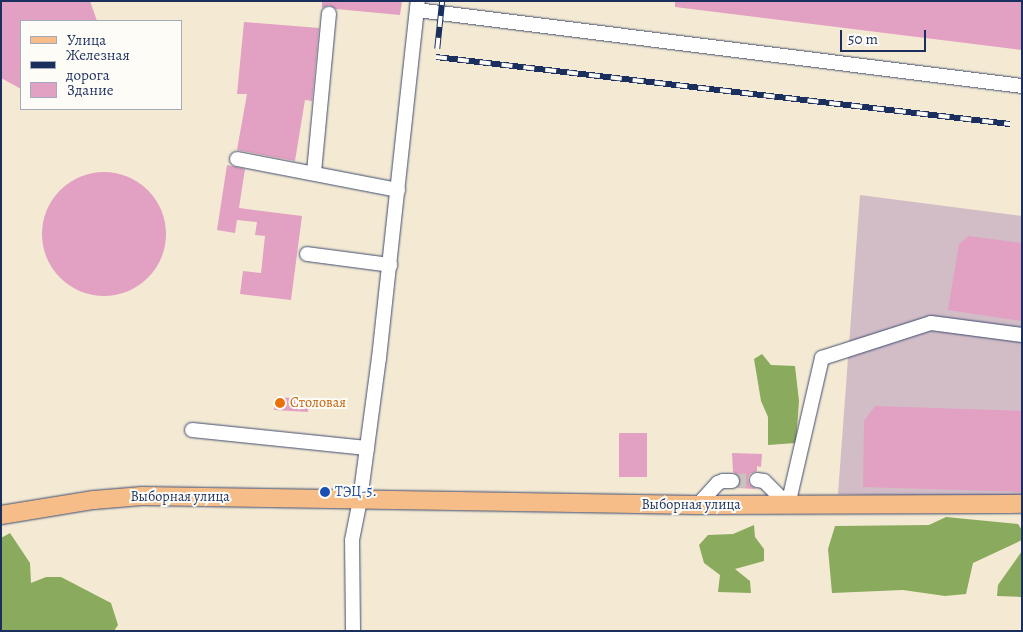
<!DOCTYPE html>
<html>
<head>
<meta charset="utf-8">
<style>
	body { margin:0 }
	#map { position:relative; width:1023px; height:632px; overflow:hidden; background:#f4ead3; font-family:Alegreya,serif }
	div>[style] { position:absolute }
	.industrial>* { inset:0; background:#d2bdc7 }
	.forest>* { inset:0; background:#8aaa5d }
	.building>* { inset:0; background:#e2a0c2 }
	.round { border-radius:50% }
	.minor-tunnel>* { height:14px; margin-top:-7px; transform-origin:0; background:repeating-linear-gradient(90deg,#c9c5bc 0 14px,transparent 0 21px) }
	.roads { filter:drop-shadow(0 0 1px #3c4b70) drop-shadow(0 0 1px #3c4b70) }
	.minor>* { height:14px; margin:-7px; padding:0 7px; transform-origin:7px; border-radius:7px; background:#fff }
	.major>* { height:18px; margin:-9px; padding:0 9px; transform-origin:9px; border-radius:9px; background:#f7bd88 }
	.rail>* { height:5.5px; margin-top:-2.75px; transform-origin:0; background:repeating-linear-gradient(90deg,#fdfcf7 0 11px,#1b2f5e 0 22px); box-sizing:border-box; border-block:1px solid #1b2f5e }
	.dots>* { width:14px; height:14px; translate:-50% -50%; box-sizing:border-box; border:2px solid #fdfcf7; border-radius:50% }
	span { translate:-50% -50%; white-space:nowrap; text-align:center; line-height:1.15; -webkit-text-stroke:4px #fdfcf7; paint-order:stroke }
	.food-label { font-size:14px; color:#c56008 }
	.left { translate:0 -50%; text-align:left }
	.transit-label { font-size:14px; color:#164399 }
	.street-label { font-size:14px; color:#1b2f5e }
	.frame { position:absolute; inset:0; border:2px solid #1b2f5e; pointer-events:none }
	.legend { position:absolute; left:20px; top:20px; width:162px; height:90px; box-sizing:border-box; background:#fdfcf7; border:1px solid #a3aaba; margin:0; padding:6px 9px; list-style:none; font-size:15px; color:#1b2f5e }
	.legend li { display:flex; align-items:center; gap:10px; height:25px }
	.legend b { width:25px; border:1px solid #a3aaba }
	.scale { position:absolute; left:840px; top:30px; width:86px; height:22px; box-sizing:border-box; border:2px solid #1b2f5e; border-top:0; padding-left:6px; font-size:15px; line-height:18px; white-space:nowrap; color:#1b2f5e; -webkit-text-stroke:4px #fdfcf7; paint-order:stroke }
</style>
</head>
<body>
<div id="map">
	<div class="industrial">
		<i style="clip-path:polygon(860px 195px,1022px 216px,1022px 499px,838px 494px)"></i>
	</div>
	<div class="forest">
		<i style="clip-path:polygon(762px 354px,771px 365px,795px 366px,799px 401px,796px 443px,768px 445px,768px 417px,761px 401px,754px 359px)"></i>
		<i style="clip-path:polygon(946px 517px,1018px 524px,1022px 530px,1022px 540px,973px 563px,966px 594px,945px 596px,903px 590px,832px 593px,828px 549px,835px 526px,929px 525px)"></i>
		<i style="clip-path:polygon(754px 525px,755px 537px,764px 549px,764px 561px,735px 569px,750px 581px,751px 593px,718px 592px,720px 575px,704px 563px,699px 545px,708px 535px,733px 534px)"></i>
		<i style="clip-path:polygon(10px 533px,30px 563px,31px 583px,46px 577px,61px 577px,111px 603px,118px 625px,114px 631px,1px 631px,1px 538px)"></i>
		<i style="clip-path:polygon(1022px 551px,1022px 597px,997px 596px,998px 585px)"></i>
	</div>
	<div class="building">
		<i style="clip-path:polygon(1px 1px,90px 1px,97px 21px,21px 21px,21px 89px,1px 78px)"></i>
		<i style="clip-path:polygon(322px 1px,402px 1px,400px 15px,336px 9px,329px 5px,322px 8px)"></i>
		<i style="clip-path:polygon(675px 1px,1022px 1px,1022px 50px,675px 7px)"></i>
		<i style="clip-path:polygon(244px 22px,319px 28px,312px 101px,305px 100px,295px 161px,237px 150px,247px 94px,237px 94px)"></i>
		<i style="clip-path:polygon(227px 165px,245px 169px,239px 208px,302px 216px,291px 300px,240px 294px,243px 271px,261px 273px,265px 236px,255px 235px,257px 222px,237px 220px,235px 233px,217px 230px)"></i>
		<i class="round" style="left:42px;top:172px;width:124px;height:124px"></i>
		<i style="clip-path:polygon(969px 236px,1022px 243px,1022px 321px,948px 310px,959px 244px)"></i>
		<i style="clip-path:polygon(275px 397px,309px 399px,308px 412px,274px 410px)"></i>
		<i style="clip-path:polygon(875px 406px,1022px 411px,1022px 492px,863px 487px,864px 421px)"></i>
		<i style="clip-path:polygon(619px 433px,647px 433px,647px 477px,619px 477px)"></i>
		<i style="clip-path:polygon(732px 453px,762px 454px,761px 467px,757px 466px,757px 471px,750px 474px,748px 478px,749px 484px,756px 489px,737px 488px,741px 481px,739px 476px,733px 472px)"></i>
	</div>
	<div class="minor-tunnel">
		<i style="left:732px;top:481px;width:25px;rotate:-2deg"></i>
	</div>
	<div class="roads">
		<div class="minor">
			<i style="left:417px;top:10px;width:610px;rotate:7.16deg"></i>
			<i style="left:237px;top:159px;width:164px;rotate:10.9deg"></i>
			<i style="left:314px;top:172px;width:159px;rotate:-84.6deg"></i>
			<i style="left:307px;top:254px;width:84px;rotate:7.5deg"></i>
			<i style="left:192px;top:430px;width:176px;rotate:5.9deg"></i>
			<i style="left:757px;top:480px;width:7px;rotate:8deg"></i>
			<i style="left:764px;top:481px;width:34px;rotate:45deg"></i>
			<i style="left:698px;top:505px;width:30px;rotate:-48deg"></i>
			<i style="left:718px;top:483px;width:5px;rotate:-22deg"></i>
			<i style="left:723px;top:481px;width:9px"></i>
			<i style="left:788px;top:505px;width:151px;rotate:-77deg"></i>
			<i style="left:822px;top:358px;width:114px;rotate:-17.8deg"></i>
			<i style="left:931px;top:323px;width:92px;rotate:7.5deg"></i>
			<i style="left:353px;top:631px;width:91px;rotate:-90.6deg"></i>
			<i style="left:352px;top:540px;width:41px;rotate:-78.7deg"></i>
			<i style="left:360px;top:500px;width:143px;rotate:-82.4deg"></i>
			<i style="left:379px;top:358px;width:359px;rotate:-83.8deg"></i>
		</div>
		<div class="major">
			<i style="left:1px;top:515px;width:94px;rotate:-9.2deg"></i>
			<i style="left:94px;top:500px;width:48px;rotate:-4.8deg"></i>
			<i style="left:142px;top:496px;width:556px;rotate:0.93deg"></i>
			<i style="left:698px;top:505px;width:324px;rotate:-0.2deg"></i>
		</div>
	</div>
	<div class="rail">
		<i style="left:437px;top:49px;width:48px;rotate:-84.1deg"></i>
		<i style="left:436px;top:57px;width:578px;rotate:6.66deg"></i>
	</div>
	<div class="dots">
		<i style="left:280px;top:403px;background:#e8710a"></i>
		<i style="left:325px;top:492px;background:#1a4fb4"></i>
	</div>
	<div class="food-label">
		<span class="left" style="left:290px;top:403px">Столовая</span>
	</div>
	<div class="transit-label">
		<span class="left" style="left:335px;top:492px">ТЭЦ-5.</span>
	</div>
	<div class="street-label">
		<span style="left:180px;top:497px">Выборная улица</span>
		<span style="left:691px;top:505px">Выборная улица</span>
	</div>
	<div class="frame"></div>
	<ul class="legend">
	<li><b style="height:6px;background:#f7bd88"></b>Улица</li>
	<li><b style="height:6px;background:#1b2f5e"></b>Железная дорога</li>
	<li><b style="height:14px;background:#e2a0c2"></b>Здание</li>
	</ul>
	<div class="scale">50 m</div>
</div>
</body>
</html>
